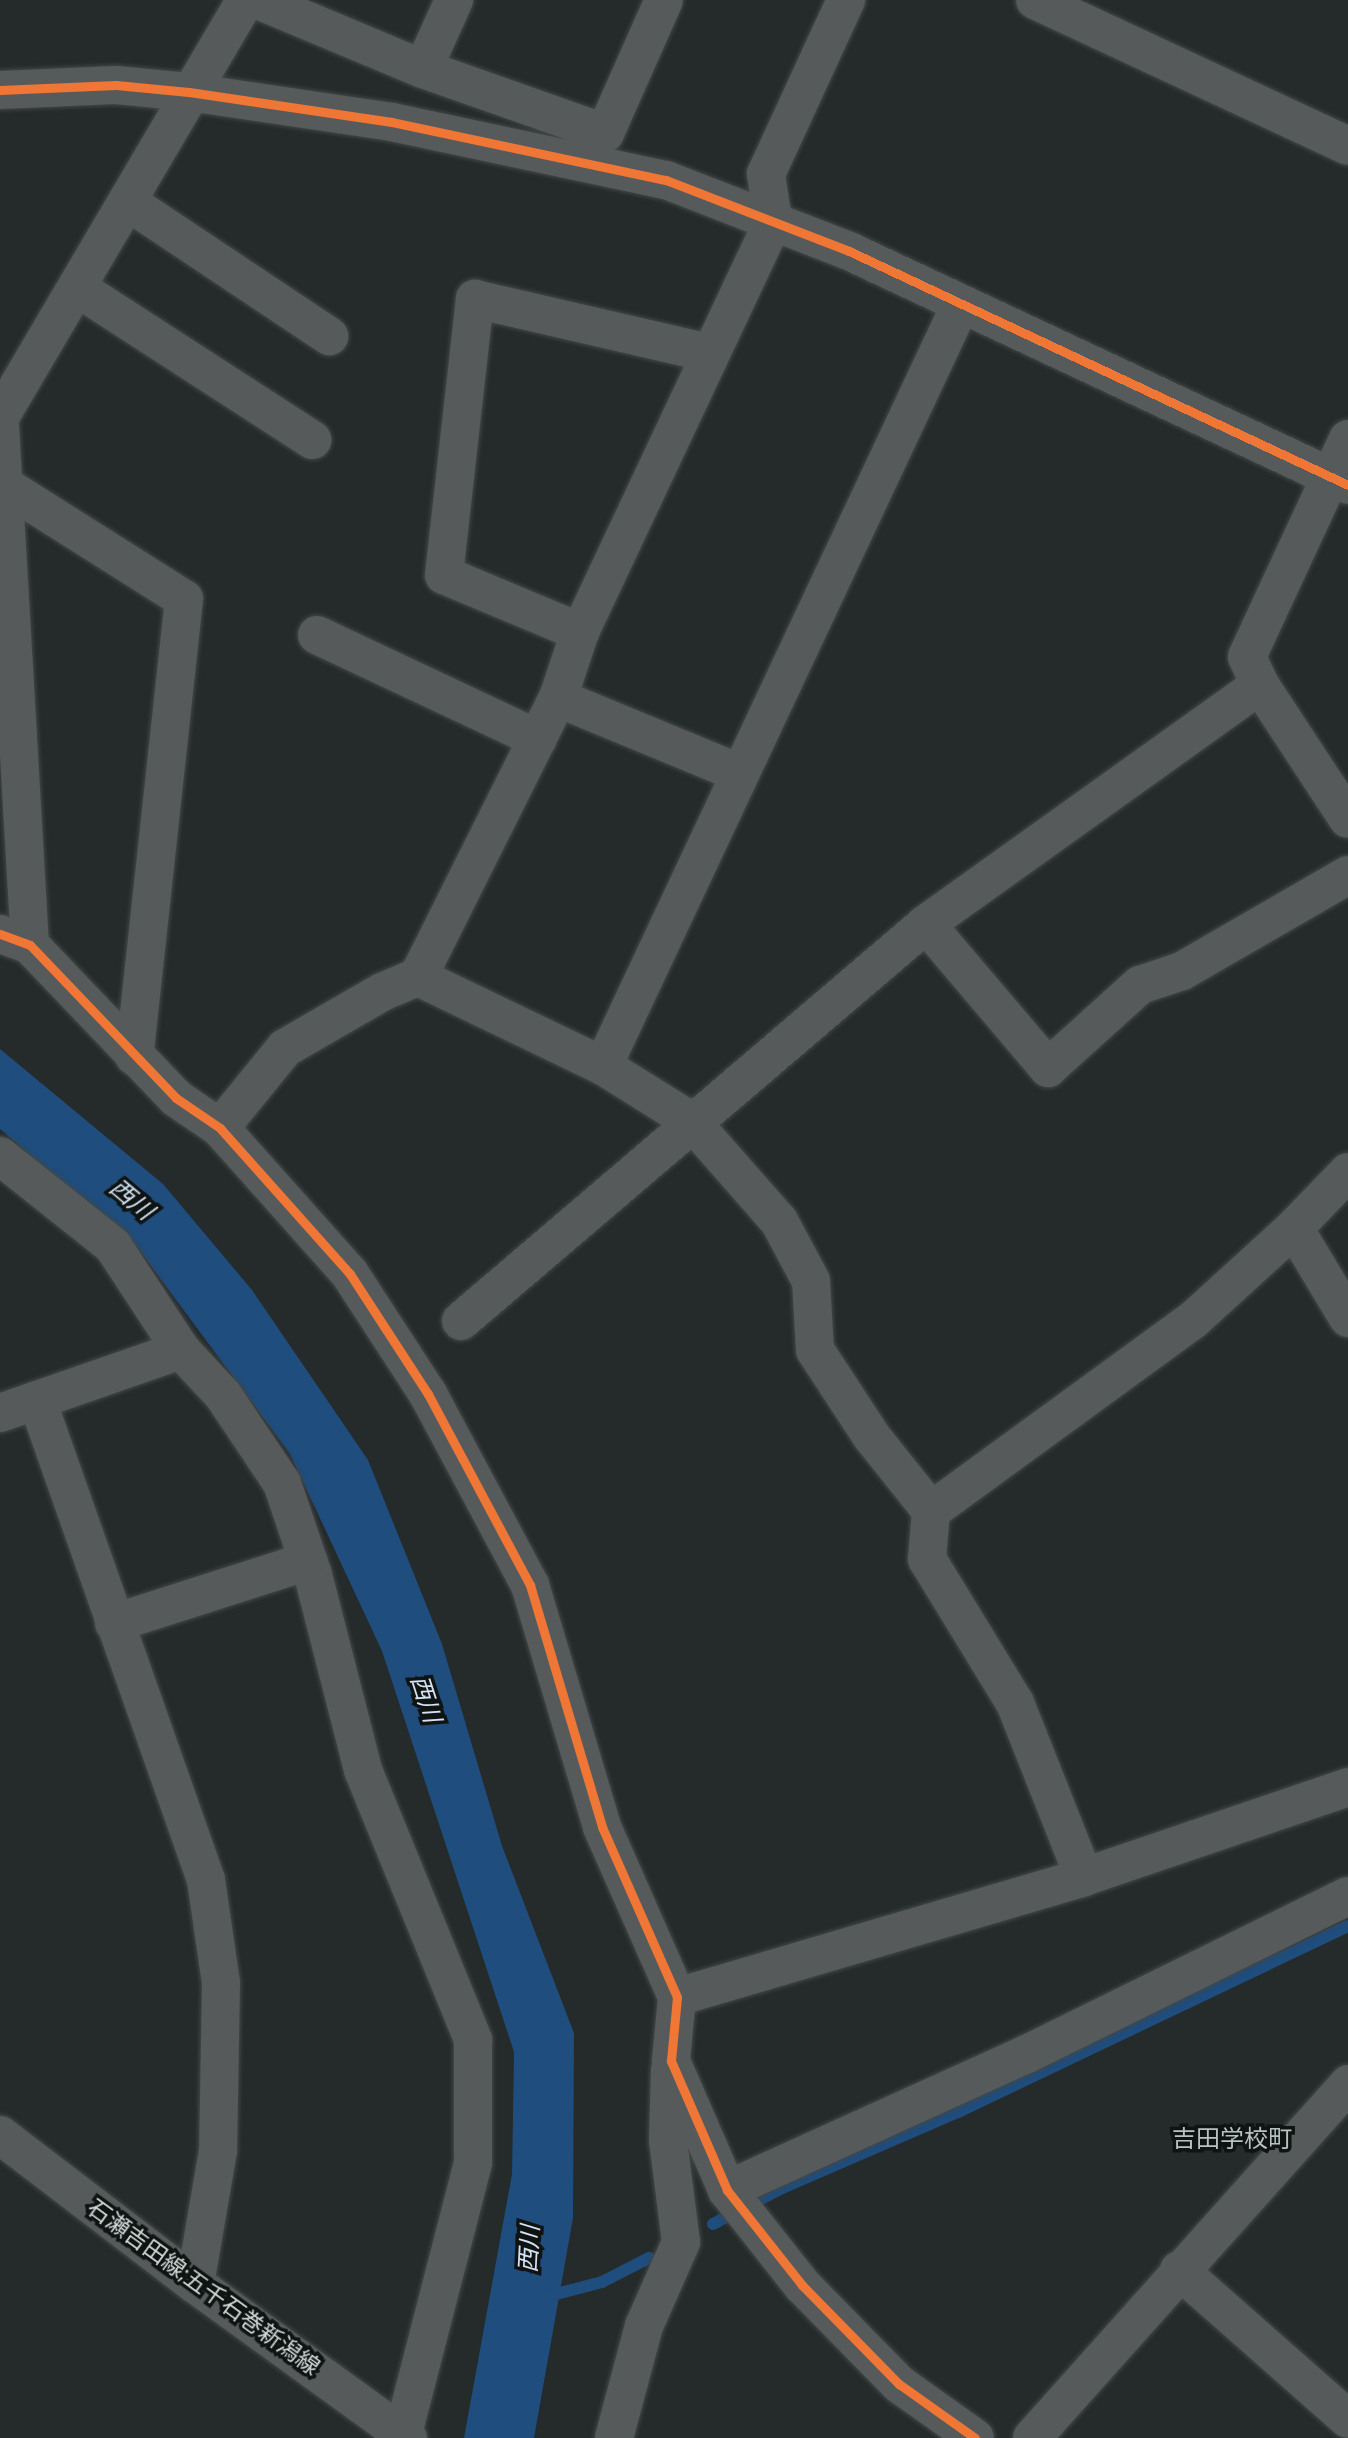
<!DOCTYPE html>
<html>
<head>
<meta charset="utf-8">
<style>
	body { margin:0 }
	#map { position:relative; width:1348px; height:2438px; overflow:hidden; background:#252a2a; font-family:"Sofia Sans Condensed","Noto Sans JP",sans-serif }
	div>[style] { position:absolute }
	.water>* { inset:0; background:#1e4d7e }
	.stream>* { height:12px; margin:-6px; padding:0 6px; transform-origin:6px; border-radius:6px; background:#1e4d7e }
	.roads { filter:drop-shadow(0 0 2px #424747) drop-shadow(0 0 2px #424747) }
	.street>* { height:38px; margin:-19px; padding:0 19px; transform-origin:19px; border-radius:19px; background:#575a5a }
	.secondary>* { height:38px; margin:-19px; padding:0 19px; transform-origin:19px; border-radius:19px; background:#575a5a }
	.cycleway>* { height:9px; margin:-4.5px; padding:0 4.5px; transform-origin:4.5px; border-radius:4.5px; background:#f07635 }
	span { translate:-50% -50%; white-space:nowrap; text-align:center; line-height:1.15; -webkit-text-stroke:7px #0f1413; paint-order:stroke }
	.street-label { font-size:23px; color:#d4dada }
	.water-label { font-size:24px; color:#d4e2f3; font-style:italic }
	.neighbourhood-label { font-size:24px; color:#b6c2c1 }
</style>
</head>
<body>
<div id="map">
	<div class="water">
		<i style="clip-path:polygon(0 1049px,163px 1184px,252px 1290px,368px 1460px,442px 1644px,502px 1846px,574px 2033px,573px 2218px,534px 2438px,464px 2438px,512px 2174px,514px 2052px,382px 1651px,290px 1454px,137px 1247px,0 1129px)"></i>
	</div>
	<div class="stream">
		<i style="left:713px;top:2224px;width:78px;rotate:-27.6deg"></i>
		<i style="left:782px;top:2188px;width:192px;rotate:-23.4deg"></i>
		<i style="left:958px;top:2112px;width:432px;rotate:-25.5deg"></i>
		<i style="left:545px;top:2297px;width:59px;rotate:-14.7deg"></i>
		<i style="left:602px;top:2282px;width:53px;rotate:-27.1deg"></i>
	</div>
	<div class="roads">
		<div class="street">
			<i style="left:258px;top:0;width:179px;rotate:22.7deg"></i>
			<i style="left:423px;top:69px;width:193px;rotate:19.4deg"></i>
			<i style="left:605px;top:133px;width:145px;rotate:-66.1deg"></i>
			<i style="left:1035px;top:0;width:345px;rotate:25deg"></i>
			<i style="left:423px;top:69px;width:76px;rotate:-65.8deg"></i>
			<i style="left:128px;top:202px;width:242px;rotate:33.7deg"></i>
			<i style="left:79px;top:289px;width:278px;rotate:32.9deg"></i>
			<i style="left:0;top:417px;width:484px;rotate:-59.5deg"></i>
			<i style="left:0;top:425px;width:521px;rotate:86.7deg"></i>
			<i style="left:1348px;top:439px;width:240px;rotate:114.9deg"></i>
			<i style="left:1247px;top:657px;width:31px;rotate:65deg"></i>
			<i style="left:1260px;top:685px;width:160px;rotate:56.7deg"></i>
			<i style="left:2px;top:484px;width:215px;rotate:32.3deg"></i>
			<i style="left:184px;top:599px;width:460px;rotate:96.2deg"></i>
			<i style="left:580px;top:632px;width:147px;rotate:-157.3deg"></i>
			<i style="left:444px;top:575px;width:278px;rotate:-83.6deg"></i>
			<i style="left:475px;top:299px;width:239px;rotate:13deg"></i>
			<i style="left:317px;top:635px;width:244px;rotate:25.2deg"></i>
			<i style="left:558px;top:698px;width:196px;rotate:22.5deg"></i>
			<i style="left:926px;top:924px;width:189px;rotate:49.7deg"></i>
			<i style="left:1048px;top:1068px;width:124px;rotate:-42.1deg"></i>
			<i style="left:1140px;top:985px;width:44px;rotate:-18.4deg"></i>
			<i style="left:1182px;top:971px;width:192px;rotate:-30deg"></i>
			<i style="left:0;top:934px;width:32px;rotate:20deg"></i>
			<i style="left:30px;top:945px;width:211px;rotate:46.3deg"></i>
			<i style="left:176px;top:1098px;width:53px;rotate:34.3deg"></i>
			<i style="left:220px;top:1128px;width:195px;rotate:48.3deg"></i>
			<i style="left:350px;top:1274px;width:143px;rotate:57deg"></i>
			<i style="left:428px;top:1394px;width:217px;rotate:61.9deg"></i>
			<i style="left:530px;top:1585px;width:252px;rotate:73.4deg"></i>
			<i style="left:602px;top:1827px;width:186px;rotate:66.2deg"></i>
			<i style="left:677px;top:1997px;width:64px;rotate:95.4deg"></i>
			<i style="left:671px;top:2061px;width:141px;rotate:66.5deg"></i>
			<i style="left:727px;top:2190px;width:121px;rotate:51.7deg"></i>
			<i style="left:802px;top:2285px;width:139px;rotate:45.6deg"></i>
			<i style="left:899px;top:2384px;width:93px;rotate:35.4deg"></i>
			<i style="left:418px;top:977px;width:205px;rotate:25.7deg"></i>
			<i style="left:603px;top:1066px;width:104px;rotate:32deg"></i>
			<i style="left:691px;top:1121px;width:133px;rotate:48.7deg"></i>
			<i style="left:779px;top:1221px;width:68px;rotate:61.9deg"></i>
			<i style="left:811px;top:1281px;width:69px;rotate:86.7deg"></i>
			<i style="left:815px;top:1350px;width:104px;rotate:56.8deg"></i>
			<i style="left:872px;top:1437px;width:95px;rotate:51.4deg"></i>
			<i style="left:931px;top:1511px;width:48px;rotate:94.8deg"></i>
			<i style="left:927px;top:1559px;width:169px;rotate:58.6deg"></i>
			<i style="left:1015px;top:1703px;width:187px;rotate:68.4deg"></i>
			<i style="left:603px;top:1066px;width:842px;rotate:-64.84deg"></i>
			<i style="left:220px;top:1128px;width:103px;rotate:-50.9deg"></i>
			<i style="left:285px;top:1048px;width:112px;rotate:-30deg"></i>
			<i style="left:382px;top:992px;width:39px;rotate:-23deg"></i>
			<i style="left:418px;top:977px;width:312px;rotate:-63.4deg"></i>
			<i style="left:558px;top:698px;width:70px;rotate:-71.6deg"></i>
			<i style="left:580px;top:632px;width:454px;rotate:-64.8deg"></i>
			<i style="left:773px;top:221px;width:48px;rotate:-98.5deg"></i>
			<i style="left:766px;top:174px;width:192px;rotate:-65.3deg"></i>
			<i style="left:0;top:1156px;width:144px;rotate:38.5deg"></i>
			<i style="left:113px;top:1246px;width:124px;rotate:56.8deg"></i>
			<i style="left:181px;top:1350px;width:62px;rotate:47deg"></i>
			<i style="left:223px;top:1395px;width:106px;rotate:56.2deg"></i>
			<i style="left:282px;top:1483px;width:97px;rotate:71.4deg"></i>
			<i style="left:313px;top:1575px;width:201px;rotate:75.6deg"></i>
			<i style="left:363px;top:1770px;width:292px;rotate:67.8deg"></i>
			<i style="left:473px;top:2040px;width:123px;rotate:90deg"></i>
			<i style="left:473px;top:2163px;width:280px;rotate:104.5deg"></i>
			<i style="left:1294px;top:1228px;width:105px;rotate:59deg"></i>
			<i style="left:461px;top:1321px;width:611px;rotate:-40.49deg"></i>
			<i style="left:926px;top:924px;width:411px;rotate:-35.6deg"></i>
			<i style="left:37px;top:1400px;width:509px;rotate:70.6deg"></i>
			<i style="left:206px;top:1880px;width:104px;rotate:81.7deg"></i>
			<i style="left:221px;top:1983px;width:168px;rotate:91deg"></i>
			<i style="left:218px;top:2151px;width:135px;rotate:99.8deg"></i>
			<i style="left:0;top:1413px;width:192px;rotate:-19.2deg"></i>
			<i style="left:931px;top:1511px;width:324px;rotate:-36.1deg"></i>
			<i style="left:1193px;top:1320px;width:137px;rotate:-42.3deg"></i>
			<i style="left:1294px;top:1228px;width:78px;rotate:-46deg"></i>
			<i style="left:114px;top:1623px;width:204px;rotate:-17.7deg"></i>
			<i style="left:677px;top:1997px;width:424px;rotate:-16.4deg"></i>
			<i style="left:1084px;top:1877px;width:279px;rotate:-18.8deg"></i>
			<i style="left:727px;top:2190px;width:327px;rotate:-24.4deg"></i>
			<i style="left:1025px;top:2055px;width:360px;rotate:-26.2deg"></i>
			<i style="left:1179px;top:2270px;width:225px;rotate:41.4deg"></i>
			<i style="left:614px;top:2438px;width:116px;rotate:-75deg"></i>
			<i style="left:644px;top:2326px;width:92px;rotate:-66.2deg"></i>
			<i style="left:681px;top:2242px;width:103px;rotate:-97.3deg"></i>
			<i style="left:668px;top:2140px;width:70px;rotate:-88.4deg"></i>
			<i style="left:1032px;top:2438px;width:475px;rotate:-48.2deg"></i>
		</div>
		<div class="secondary">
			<i style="left:0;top:90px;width:116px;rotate:-2.5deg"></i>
			<i style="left:116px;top:85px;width:73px;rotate:5.5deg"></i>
			<i style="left:189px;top:92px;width:205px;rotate:8.4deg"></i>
			<i style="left:392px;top:122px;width:280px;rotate:12deg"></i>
			<i style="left:666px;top:180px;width:196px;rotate:21.2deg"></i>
			<i style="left:849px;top:251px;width:551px;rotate:25.12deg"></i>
			<i style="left:0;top:2135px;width:245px;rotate:37.4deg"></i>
			<i style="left:195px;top:2284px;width:263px;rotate:35.9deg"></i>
		</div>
	</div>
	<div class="cycleway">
		<i style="left:0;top:90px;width:116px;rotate:-2.5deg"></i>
		<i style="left:116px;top:85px;width:73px;rotate:5.5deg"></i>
		<i style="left:189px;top:92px;width:205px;rotate:8.4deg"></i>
		<i style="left:392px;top:122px;width:280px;rotate:12deg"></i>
		<i style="left:666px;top:180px;width:196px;rotate:21.2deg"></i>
		<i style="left:849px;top:251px;width:551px;rotate:25.12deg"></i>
		<i style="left:0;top:934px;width:32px;rotate:20deg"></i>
		<i style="left:30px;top:945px;width:211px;rotate:46.3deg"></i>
		<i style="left:176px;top:1098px;width:53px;rotate:34.3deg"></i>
		<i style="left:220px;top:1128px;width:195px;rotate:48.3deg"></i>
		<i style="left:350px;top:1274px;width:143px;rotate:57deg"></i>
		<i style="left:428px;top:1394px;width:217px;rotate:61.9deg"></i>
		<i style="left:530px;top:1585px;width:252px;rotate:73.4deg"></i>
		<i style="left:602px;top:1827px;width:186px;rotate:66.2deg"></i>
		<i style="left:677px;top:1997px;width:64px;rotate:95.4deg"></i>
		<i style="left:671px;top:2061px;width:141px;rotate:66.5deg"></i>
		<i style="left:727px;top:2190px;width:121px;rotate:51.7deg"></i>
		<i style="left:802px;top:2285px;width:139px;rotate:45.6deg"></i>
		<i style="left:899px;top:2384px;width:93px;rotate:35.4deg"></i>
	</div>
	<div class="street-label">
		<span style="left:203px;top:2288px;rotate:36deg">石瀬吉田線;五千石巻新潟線</span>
	</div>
	<div class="water-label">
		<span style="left:131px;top:1200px;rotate:40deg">西川</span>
		<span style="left:425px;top:1699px;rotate:72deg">西川</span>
		<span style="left:530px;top:2249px;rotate:-87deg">西川</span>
	</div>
	<div class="neighbourhood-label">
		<span style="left:1232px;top:2140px">吉田学校町</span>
	</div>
</div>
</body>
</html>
